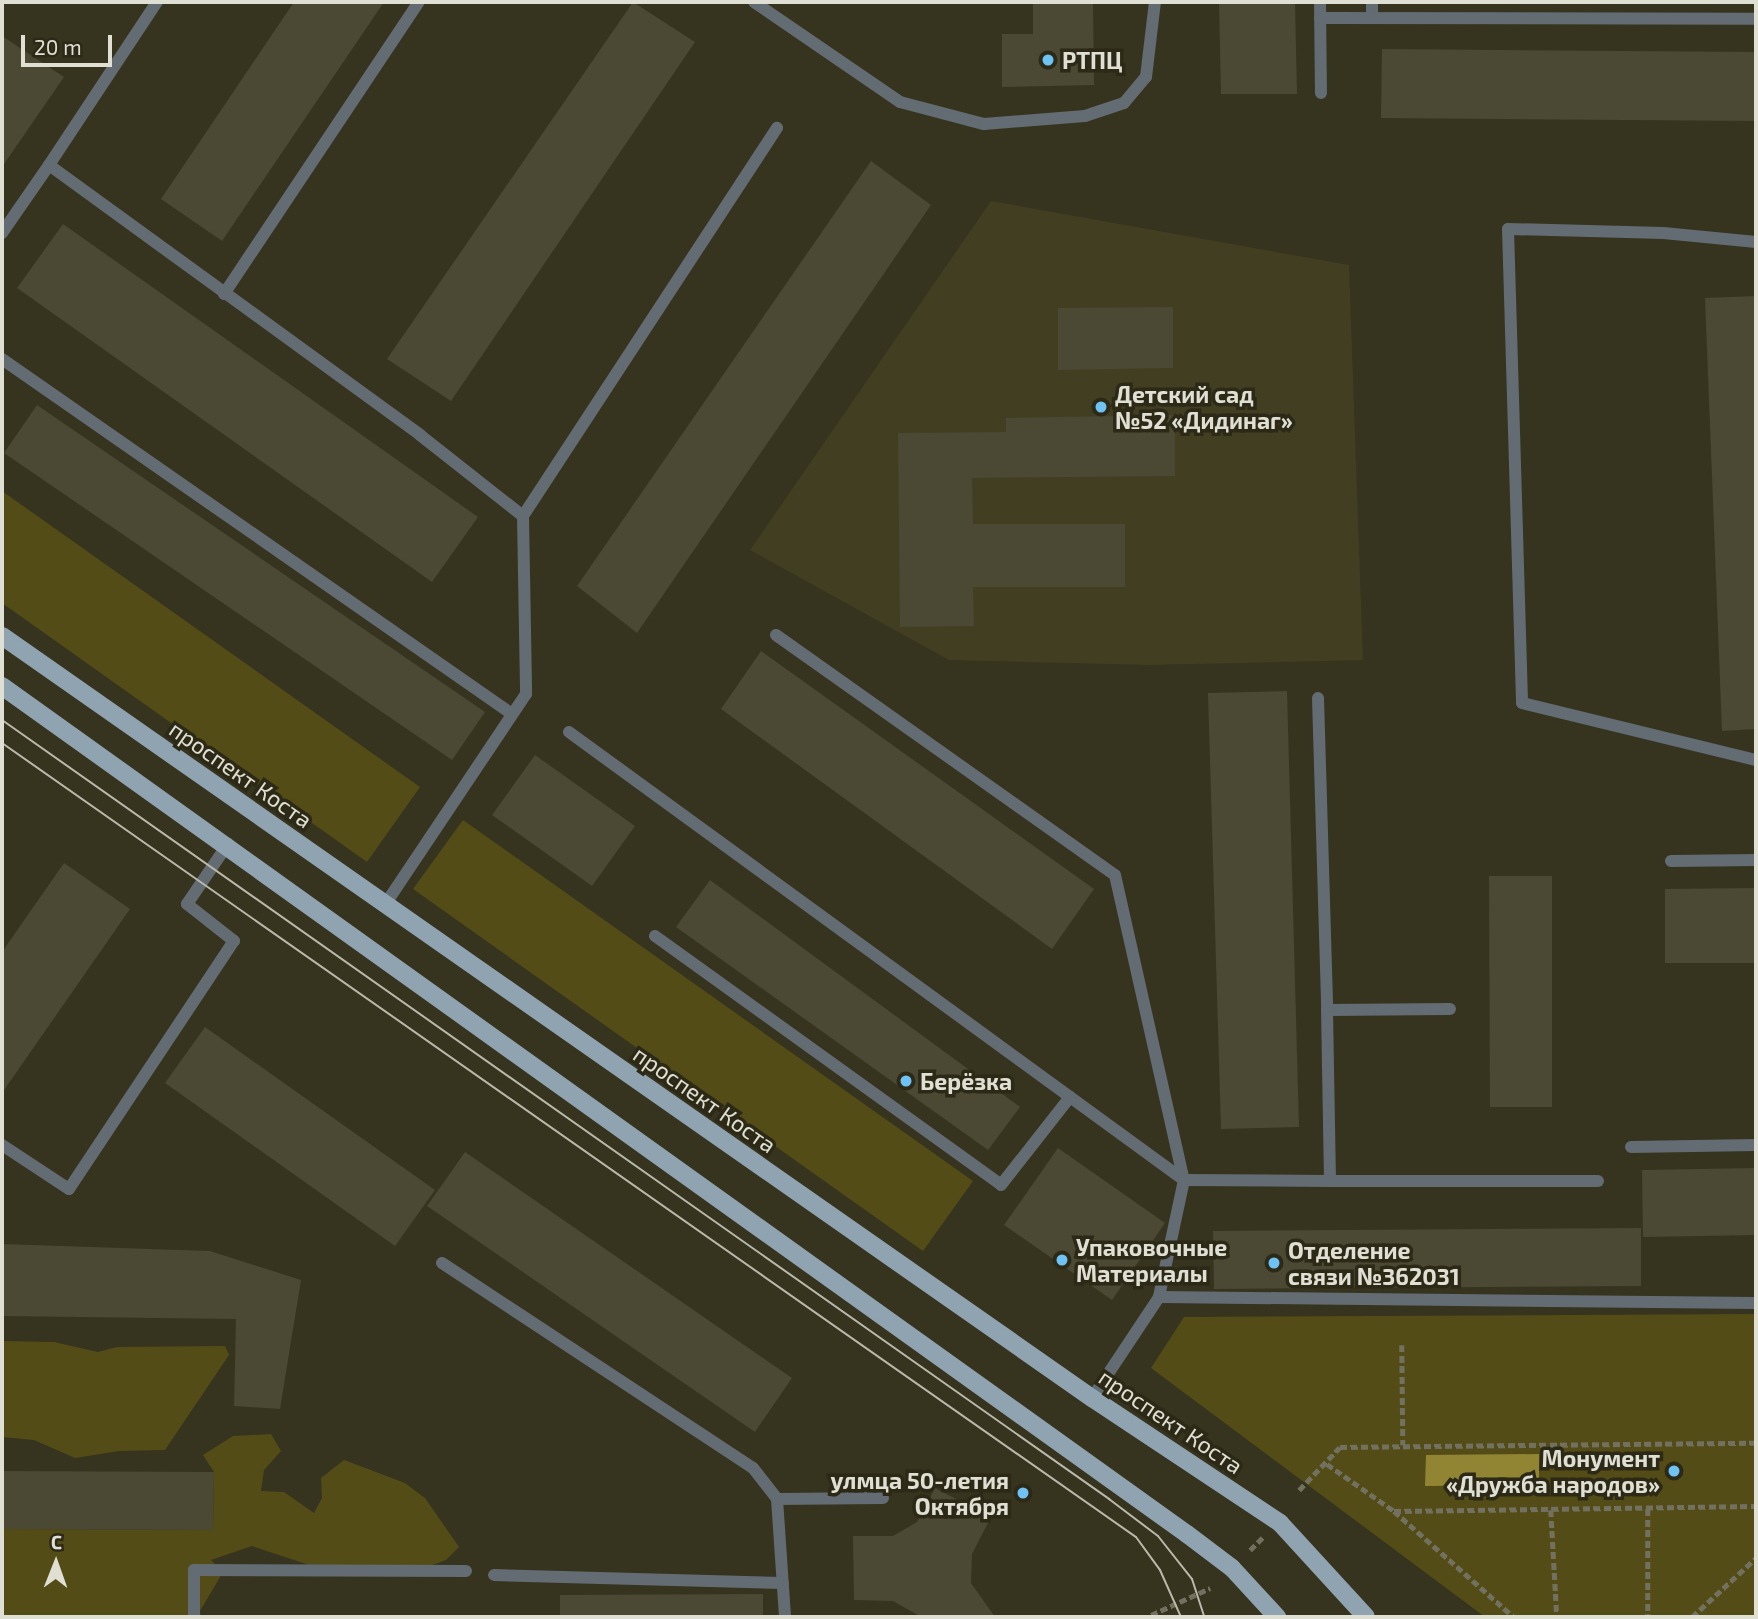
<!DOCTYPE html>
<html>
<head>
<meta charset="utf-8">
<style>
	body { margin:0 }
	#map { position:relative; width:1758px; height:1619px; overflow:hidden; background:#36331f; font-family:"Exo 2",sans-serif }
	div>[style] { position:absolute }
	.built>* { inset:0; background:#423e22 }
	.green>* { inset:0; background:#544c17 }
	.water>* { inset:0; background:#918534 }
	.building>* { inset:0; background:#4b4833 }
	.path>* { height:4.5px; margin-top:-2.25px; transform-origin:0; background:repeating-linear-gradient(90deg,#72705f 0 7px,transparent 0 10.5px) }
	.service>* { height:12px; margin:-6px; padding:0 6px; transform-origin:6px; border-radius:6px; background:#626c72 }
	.primary>* { height:18px; margin:-9px; padding:0 9px; transform-origin:9px; border-radius:9px; background:#90a3b0 }
	.tram>* { height:2px; margin:-1px; padding:0 1px; transform-origin:1px; border-radius:1px; background:#bab9ab }
	.dots>* { width:19px; height:19px; translate:-50% -50%; box-sizing:border-box; border:4px solid #2c2916; border-radius:50% }
	span { translate:-50% -50%; white-space:nowrap; text-align:center; line-height:1.15; -webkit-text-stroke:7px #2c2916; paint-order:stroke }
	.poi-label { font-size:23px; color:#e0dfd3; font-weight:700 }
	.left { translate:0 -50%; text-align:left }
	.right { translate:-100% -50%; text-align:right }
	.street-label { font-size:23px; color:#e0dfd3 }
	.frame { position:absolute; inset:0; border:4px solid #e0dfd3; pointer-events:none }
	.north { position:absolute; left:21px; top:1528px; width:70px; height:70px; -webkit-text-stroke:5px #2c2916; paint-order:stroke; rotate:1deg; font-size:19px; font-weight:700; line-height:28px; text-align:center; color:#e0dfd3 }
	.north::after { content:''; display:block; margin:auto; width:24px; height:32px; background:#e0dfd3; clip-path:polygon(50% 0,100% 100%,50% 72%,0 100%) }
	.scale { position:absolute; left:21px; top:35px; width:91px; height:32px; box-sizing:border-box; border:4px solid #e0dfd3; border-top:0; padding-left:9px; font-size:21px; line-height:24px; white-space:nowrap; color:#e0dfd3; -webkit-text-stroke:5px #2c2916; paint-order:stroke }
</style>
</head>
<body>
<div id="map">
	<div class="built">
		<i style="clip-path:polygon(991px 201px,1349px 265px,1363px 660px,1150px 665px,949px 660px,750px 550px)"></i>
	</div>
	<div class="green">
		<i style="clip-path:polygon(2px 491px,420px 787px,367px 862px,2px 603px)"></i>
		<i style="clip-path:polygon(463px 820px,973px 1181px,923px 1251px,413px 889px)"></i>
		<i style="clip-path:polygon(1756px 1314px,1756px 1617px,1485px 1617px,1151px 1368px,1184px 1317px)"></i>
		<i style="clip-path:polygon(2px 1341px,54px 1342px,98px 1352px,117px 1347px,225px 1346px,229px 1355px,165px 1450px,119px 1451px,75px 1458px,34px 1440px,2px 1437px)"></i>
		<i style="clip-path:polygon(271px 1434px,281px 1451px,264px 1470px,261px 1491px,284px 1492px,314px 1513px,322px 1498px,321px 1478px,344px 1460px,405px 1483px,425px 1498px,459px 1547px,446px 1560px,419px 1570px,318px 1568px,252px 1546px,211px 1560px,223px 1572px,200px 1611px,201px 1617px,2px 1617px,2px 1529px,213px 1530px,214px 1472px,203px 1455px,233px 1436px)"></i>
	</div>
	<div class="water">
		<i style="clip-path:polygon(1539px 1454px,1539px 1485px,1425px 1486px,1426px 1455px)"></i>
	</div>
	<div class="building">
		<i style="clip-path:polygon(294px 2px,384px 2px,222px 241px,161px 199px)"></i>
		<i style="clip-path:polygon(633px 2px,695px 42px,451px 401px,387px 359px)"></i>
		<i style="clip-path:polygon(1033px 2px,1093px 2px,1094px 85px,1002px 87px,1002px 34px,1033px 34px)"></i>
		<i style="clip-path:polygon(1219px 2px,1295px 2px,1297px 94px,1221px 94px)"></i>
		<i style="clip-path:polygon(2px 36px,64px 77px,2px 167px)"></i>
		<i style="clip-path:polygon(1382px 49px,1756px 52px,1756px 121px,1381px 118px)"></i>
		<i style="clip-path:polygon(871px 161px,931px 205px,637px 633px,577px 586px)"></i>
		<i style="clip-path:polygon(63px 224px,478px 517px,432px 582px,17px 288px)"></i>
		<i style="clip-path:polygon(1756px 296px,1756px 729px,1722px 731px,1705px 298px)"></i>
		<i style="clip-path:polygon(1173px 307px,1173px 368px,1058px 370px,1058px 308px)"></i>
		<i style="clip-path:polygon(37px 405px,485px 712px,452px 760px,4px 453px)"></i>
		<i style="clip-path:polygon(1175px 415px,1175px 476px,972px 478px,973px 524px,1125px 524px,1125px 587px,973px 587px,974px 626px,900px 627px,898px 433px,1006px 432px,1006px 418px)"></i>
		<i style="clip-path:polygon(761px 651px,1094px 889px,1052px 949px,721px 709px)"></i>
		<i style="clip-path:polygon(1287px 691px,1299px 1127px,1221px 1129px,1208px 693px)"></i>
		<i style="clip-path:polygon(535px 755px,635px 826px,592px 886px,492px 815px)"></i>
		<i style="clip-path:polygon(64px 863px,130px 909px,2px 1093px,2px 952px)"></i>
		<i style="clip-path:polygon(1489px 876px,1552px 876px,1552px 1107px,1490px 1107px)"></i>
		<i style="clip-path:polygon(710px 880px,1020px 1107px,988px 1150px,676px 927px)"></i>
		<i style="clip-path:polygon(1756px 888px,1756px 963px,1665px 963px,1665px 889px)"></i>
		<i style="clip-path:polygon(205px 1027px,435px 1190px,395px 1246px,165px 1083px)"></i>
		<i style="clip-path:polygon(1058px 1148px,1165px 1223px,1112px 1300px,1004px 1225px)"></i>
		<i style="clip-path:polygon(465px 1152px,792px 1378px,755px 1432px,427px 1206px)"></i>
		<i style="clip-path:polygon(1756px 1168px,1756px 1235px,1643px 1237px,1642px 1170px)"></i>
		<i style="clip-path:polygon(1641px 1228px,1641px 1286px,1214px 1289px,1213px 1231px)"></i>
		<i style="clip-path:polygon(2px 1244px,210px 1251px,301px 1280px,280px 1409px,234px 1406px,236px 1319px,2px 1316px)"></i>
		<i style="clip-path:polygon(2px 1471px,214px 1472px,213px 1530px,2px 1529px)"></i>
		<i style="clip-path:polygon(935px 1488px,991px 1517px,972px 1554px,971px 1583px,995px 1617px,921px 1617px,893px 1601px,854px 1600px,853px 1536px,893px 1536px,917px 1522px)"></i>
		<i style="clip-path:polygon(763px 1594px,763px 1617px,560px 1617px,560px 1595px)"></i>
	</div>
	<div class="path">
		<i style="left:1402px;top:1345px;width:100px;rotate:89.4deg"></i>
		<i style="left:1327px;top:1464px;width:82px;rotate:35deg"></i>
		<i style="left:1394px;top:1511px;width:160px;rotate:41.5deg"></i>
		<i style="left:1299px;top:1490px;width:59px;rotate:-46.4deg"></i>
		<i style="left:1340px;top:1447px;width:416px;rotate:-0.6deg"></i>
		<i style="left:1648px;top:1509px;width:108px;rotate:90deg"></i>
		<i style="left:1551px;top:1510px;width:107px;rotate:86.8deg"></i>
		<i style="left:1394px;top:1511px;width:362px;rotate:-0.8deg"></i>
		<i style="left:1250px;top:1550px;width:18px;rotate:-45deg"></i>
		<i style="left:1151px;top:1615px;width:65px;rotate:-24.6deg"></i>
		<i style="left:1692px;top:1617px;width:87px;rotate:-42.7deg"></i>
	</div>
	<div class="service">
		<i style="left:754px;top:2px;width:177px;rotate:34.4deg"></i>
		<i style="left:900px;top:102px;width:87px;rotate:14.7deg"></i>
		<i style="left:984px;top:124px;width:101px;rotate:-4.5deg"></i>
		<i style="left:1085px;top:116px;width:41px;rotate:-18.4deg"></i>
		<i style="left:1124px;top:103px;width:34px;rotate:-50deg"></i>
		<i style="left:1146px;top:77px;width:76px;rotate:-83.2deg"></i>
		<i style="left:1320px;top:2px;width:91px;rotate:89.4deg"></i>
		<i style="left:1372px;top:2px;width:16px;rotate:90deg"></i>
		<i style="left:1320px;top:18px;width:436px;rotate:0.1deg"></i>
		<i style="left:49px;top:165px;width:196px;rotate:-56.5deg"></i>
		<i style="left:2px;top:233px;width:83px;rotate:-55.3deg"></i>
		<i style="left:49px;top:165px;width:459px;rotate:36deg"></i>
		<i style="left:420px;top:435px;width:131px;rotate:38.2deg"></i>
		<i style="left:523px;top:516px;width:178px;rotate:89deg"></i>
		<i style="left:526px;top:694px;width:254px;rotate:123.8deg"></i>
		<i style="left:1756px;top:242px;width:93px;rotate:-174.5deg"></i>
		<i style="left:1663px;top:233px;width:155px;rotate:-178.5deg"></i>
		<i style="left:1508px;top:229px;width:474px;rotate:88.3deg"></i>
		<i style="left:1522px;top:703px;width:241px;rotate:13.7deg"></i>
		<i style="left:224px;top:294px;width:351px;rotate:-56.3deg"></i>
		<i style="left:2px;top:359px;width:621px;rotate:34.84deg"></i>
		<i style="left:523px;top:516px;width:464px;rotate:-56.8deg"></i>
		<i style="left:776px;top:635px;width:415px;rotate:35.3deg"></i>
		<i style="left:1115px;top:875px;width:313px;rotate:77.3deg"></i>
		<i style="left:1184px;top:1180px;width:120px;rotate:102.1deg"></i>
		<i style="left:1318px;top:698px;width:312px;rotate:88.3deg"></i>
		<i style="left:569px;top:732px;width:761px;rotate:36.07deg"></i>
		<i style="left:1184px;top:1180px;width:146px;rotate:0.4deg"></i>
		<i style="left:1330px;top:1181px;width:171px;rotate:-91deg"></i>
		<i style="left:1327px;top:1010px;width:123px;rotate:-0.5deg"></i>
		<i style="left:1671px;top:861px;width:85px;rotate:-0.7deg"></i>
		<i style="left:655px;top:936px;width:426px;rotate:35.7deg"></i>
		<i style="left:1001px;top:1185px;width:112px;rotate:-51.9deg"></i>
		<i style="left:2px;top:1145px;width:80px;rotate:33.3deg"></i>
		<i style="left:69px;top:1189px;width:298px;rotate:-56.4deg"></i>
		<i style="left:234px;top:941px;width:60px;rotate:-141.8deg"></i>
		<i style="left:187px;top:904px;width:73px;rotate:-55.7deg"></i>
		<i style="left:1631px;top:1147px;width:125px;rotate:-0.9deg"></i>
		<i style="left:1330px;top:1181px;width:268px"></i>
		<i style="left:442px;top:1263px;width:372px;rotate:33.4deg"></i>
		<i style="left:753px;top:1468px;width:39px;rotate:52deg"></i>
		<i style="left:777px;top:1499px;width:118px;rotate:86.1deg"></i>
		<i style="left:1092px;top:1398px;width:121px;rotate:-56.4deg"></i>
		<i style="left:1159px;top:1297px;width:597px;rotate:0.58deg"></i>
		<i style="left:777px;top:1499px;width:106px;rotate:-0.5deg"></i>
		<i style="left:494px;top:1575px;width:289px;rotate:1.6deg"></i>
		<i style="left:194px;top:1617px;width:47px;rotate:-90deg"></i>
		<i style="left:194px;top:1570px;width:272px;rotate:0.2deg"></i>
	</div>
	<div class="primary">
		<i style="left:2px;top:636px;width:1330px;rotate:34.96deg"></i>
		<i style="left:1092px;top:1398px;width:226px;rotate:33.6deg"></i>
		<i style="left:1280px;top:1523px;width:127px;rotate:47.5deg"></i>
		<i style="left:2px;top:686px;width:1457px;rotate:35.59deg"></i>
		<i style="left:1187px;top:1534px;width:56px;rotate:37.1deg"></i>
		<i style="left:1232px;top:1568px;width:67px;rotate:47.4deg"></i>
	</div>
	<div class="tram">
		<i style="left:2px;top:720px;width:1354px;rotate:35.13deg"></i>
		<i style="left:1109px;top:1499px;width:61px;rotate:37.1deg"></i>
		<i style="left:1158px;top:1536px;width:55px;rotate:51.7deg"></i>
		<i style="left:1192px;top:1579px;width:40px;rotate:72deg"></i>
		<i style="left:2px;top:743px;width:1384px;rotate:35deg"></i>
		<i style="left:1136px;top:1537px;width:41px;rotate:54deg"></i>
		<i style="left:1160px;top:1570px;width:51px;rotate:65.9deg"></i>
	</div>
	<div class="dots">
		<i style="left:1048px;top:60px;background:#6fc2f4"></i>
		<i style="left:1101px;top:407px;background:#6fc2f4"></i>
		<i style="left:906px;top:1081px;background:#6fc2f4"></i>
		<i style="left:1062px;top:1260px;background:#6fc2f4"></i>
		<i style="left:1274px;top:1263px;background:#6fc2f4"></i>
		<i style="left:1674px;top:1471px;background:#6fc2f4"></i>
		<i style="left:1023px;top:1493px;background:#6fc2f4"></i>
	</div>
	<div class="poi-label">
		<span class="left" style="left:1062px;top:60px">РТПЦ</span>
		<span class="left" style="left:1115px;top:407px">Детский сад<br>№52 «Дидинаг»</span>
		<span class="left" style="left:920px;top:1081px">Берёзка</span>
		<span class="left" style="left:1076px;top:1260px">Упаковочные<br>Материалы</span>
		<span class="left" style="left:1288px;top:1263px">Отделение<br>связи №362031</span>
		<span class="right" style="left:1660px;top:1471px">Монумент<br>«Дружба народов»</span>
		<span class="right" style="left:1009px;top:1493px">улмца 50-летия<br>Октября</span>
	</div>
	<div class="street-label">
		<span style="left:241px;top:774px;rotate:35deg">проспект Коста</span>
		<span style="left:705px;top:1099px;rotate:35deg">проспект Коста</span>
		<span style="left:1171px;top:1421px;rotate:34deg">проспект Коста</span>
	</div>
	<div class="frame"></div>
	<div class="north">С</div>
	<div class="scale">20 m</div>
</div>
</body>
</html>
